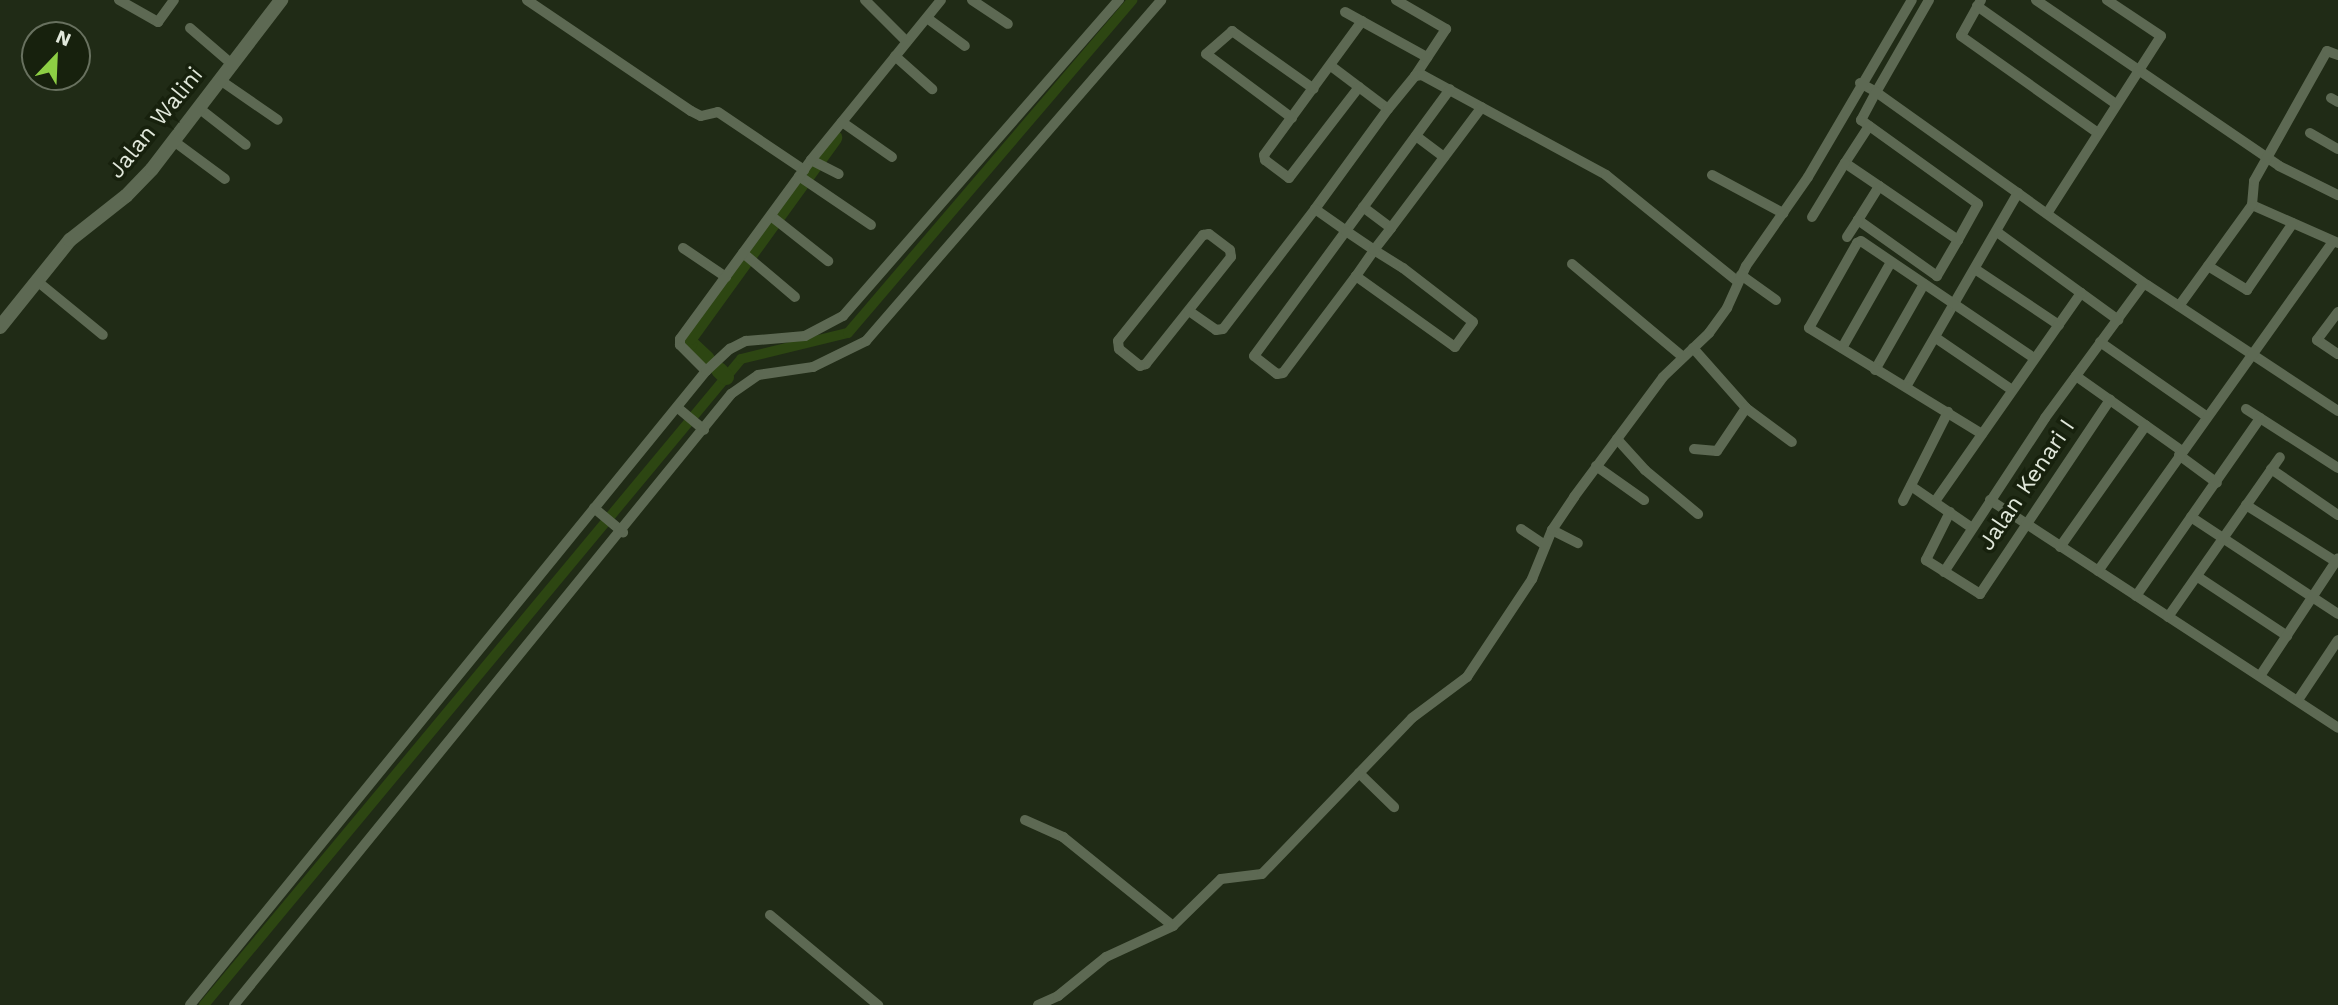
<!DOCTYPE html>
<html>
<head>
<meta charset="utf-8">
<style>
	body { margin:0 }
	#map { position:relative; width:2338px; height:1005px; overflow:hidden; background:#202b16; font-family:"Work Sans",sans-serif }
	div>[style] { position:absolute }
	.canal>* { height:10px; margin:-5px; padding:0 5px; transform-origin:5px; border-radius:5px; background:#2d4612 }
	.river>* { height:16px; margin:-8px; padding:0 8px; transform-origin:8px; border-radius:8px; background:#2d4612 }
	.minor>* { height:10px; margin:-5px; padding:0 5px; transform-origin:5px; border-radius:5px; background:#5d6953 }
	.tertiary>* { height:14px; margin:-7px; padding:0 7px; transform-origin:7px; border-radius:7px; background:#5d6953 }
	span { translate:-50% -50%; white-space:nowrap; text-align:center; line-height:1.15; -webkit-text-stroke:7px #17210d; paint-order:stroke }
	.street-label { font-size:23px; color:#e1e8db }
	.north { position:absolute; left:21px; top:21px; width:70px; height:70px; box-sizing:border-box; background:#17210d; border:2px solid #68715f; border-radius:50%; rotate:23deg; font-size:19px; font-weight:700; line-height:28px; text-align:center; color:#e1e8db }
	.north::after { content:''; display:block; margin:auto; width:24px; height:32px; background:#8dce44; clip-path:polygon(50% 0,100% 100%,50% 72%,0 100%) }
</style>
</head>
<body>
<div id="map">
	<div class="canal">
		<i style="left:204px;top:1005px;width:840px;rotate:-50.26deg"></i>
		<i style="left:741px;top:359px;width:110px;rotate:-13.7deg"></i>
		<i style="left:848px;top:333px;width:438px;rotate:-49.5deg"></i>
	</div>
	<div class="river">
		<i style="left:707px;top:359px;width:23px;rotate:-137deg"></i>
		<i style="left:690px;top:343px;width:6px;rotate:-90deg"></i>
		<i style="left:690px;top:337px;width:246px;rotate:-54.1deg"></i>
		<i style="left:719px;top:370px;width:10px;rotate:45deg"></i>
	</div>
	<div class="minor">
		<i style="left:119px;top:0;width:45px;rotate:29.4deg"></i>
		<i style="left:158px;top:22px;width:27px;rotate:-54deg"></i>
		<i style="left:527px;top:0;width:198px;rotate:34.1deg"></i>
		<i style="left:691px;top:111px;width:11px;rotate:27deg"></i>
		<i style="left:701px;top:116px;width:17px;rotate:-13deg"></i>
		<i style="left:718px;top:112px;width:104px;rotate:34deg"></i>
		<i style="left:865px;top:0;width:59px;rotate:45deg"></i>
		<i style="left:972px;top:0;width:43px;rotate:33.7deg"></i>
		<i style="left:1396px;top:0;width:58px;rotate:30.1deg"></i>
		<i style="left:1446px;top:29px;width:56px;rotate:123.4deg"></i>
		<i style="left:1929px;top:0;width:106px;rotate:119.9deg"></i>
		<i style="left:1876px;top:92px;width:333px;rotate:35.5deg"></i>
		<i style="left:2147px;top:285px;width:229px;rotate:33.4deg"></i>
		<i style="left:1981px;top:0;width:41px;rotate:119.1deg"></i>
		<i style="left:1961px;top:36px;width:168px;rotate:35.3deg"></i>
		<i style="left:2036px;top:0;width:294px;rotate:34.3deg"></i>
		<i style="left:2279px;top:166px;width:66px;rotate:26.2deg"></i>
		<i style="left:1977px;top:6px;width:170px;rotate:35.2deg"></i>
		<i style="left:1345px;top:12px;width:94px;rotate:28.8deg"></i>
		<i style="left:927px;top:18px;width:47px;rotate:36.4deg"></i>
		<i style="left:190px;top:28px;width:57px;rotate:40.7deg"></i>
		<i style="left:895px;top:56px;width:50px;rotate:41.7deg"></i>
		<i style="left:1331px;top:66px;width:71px;rotate:37deg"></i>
		<i style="left:220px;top:80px;width:70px;rotate:34.6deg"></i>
		<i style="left:1860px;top:83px;width:18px;rotate:29deg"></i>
		<i style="left:1876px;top:92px;width:32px;rotate:118deg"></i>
		<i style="left:1861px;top:120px;width:144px;rotate:35.7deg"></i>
		<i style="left:1978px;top:204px;width:41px;rotate:119.1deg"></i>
		<i style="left:1958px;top:240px;width:42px;rotate:120.3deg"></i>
		<i style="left:1937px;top:276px;width:97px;rotate:-144.7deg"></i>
		<i style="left:1858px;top:220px;width:40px;rotate:-58deg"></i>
		<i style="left:1879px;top:186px;width:96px;rotate:34.4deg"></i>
		<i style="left:1359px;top:87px;width:115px;rotate:127.6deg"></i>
		<i style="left:1289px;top:178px;width:30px;rotate:-143deg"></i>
		<i style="left:1265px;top:160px;width:5px;rotate:-101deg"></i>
		<i style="left:1264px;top:155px;width:166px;rotate:-53.8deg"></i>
		<i style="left:2331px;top:98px;width:8px;rotate:30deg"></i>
		<i style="left:200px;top:109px;width:58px;rotate:38deg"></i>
		<i style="left:1292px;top:118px;width:107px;rotate:-143.3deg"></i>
		<i style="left:1206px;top:54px;width:35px;rotate:-41deg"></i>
		<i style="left:1232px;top:31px;width:100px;rotate:35.3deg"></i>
		<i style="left:842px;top:122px;width:61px;rotate:35deg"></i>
		<i style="left:1869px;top:126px;width:44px;rotate:123deg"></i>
		<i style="left:1845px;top:163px;width:41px;rotate:34.1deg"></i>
		<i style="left:2310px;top:133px;width:32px;rotate:30deg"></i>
		<i style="left:1416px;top:136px;width:35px;rotate:37deg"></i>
		<i style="left:175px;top:142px;width:62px;rotate:36.5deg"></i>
		<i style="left:811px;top:160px;width:31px;rotate:27deg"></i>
		<i style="left:1712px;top:175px;width:81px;rotate:28.2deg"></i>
		<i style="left:799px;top:176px;width:87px;rotate:34.2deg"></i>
		<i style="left:2252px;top:205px;width:94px;rotate:23.8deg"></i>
		<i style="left:1363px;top:207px;width:35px;rotate:37deg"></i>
		<i style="left:1315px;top:209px;width:124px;rotate:-53.9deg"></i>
		<i style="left:1388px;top:109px;width:43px;rotate:-50.7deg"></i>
		<i style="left:1415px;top:76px;width:7px;rotate:-8deg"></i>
		<i style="left:1422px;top:75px;width:209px;rotate:28.5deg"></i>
		<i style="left:1606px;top:175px;width:170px;rotate:39deg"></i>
		<i style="left:2048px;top:212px;width:209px;rotate:-57.3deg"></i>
		<i style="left:2161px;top:36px;width:65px;rotate:-146.3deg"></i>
		<i style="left:771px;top:216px;width:73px;rotate:38.3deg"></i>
		<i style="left:1812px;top:217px;width:63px;rotate:-58.6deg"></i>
		<i style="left:1997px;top:232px;width:150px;rotate:36deg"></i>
		<i style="left:1209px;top:234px;width:26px;rotate:37deg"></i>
		<i style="left:1230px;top:250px;width:7px;rotate:82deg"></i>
		<i style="left:1231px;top:257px;width:137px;rotate:128.5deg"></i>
		<i style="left:1146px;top:364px;width:6px;rotate:162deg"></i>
		<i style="left:1140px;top:366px;width:27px;rotate:-141deg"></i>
		<i style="left:1119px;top:349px;width:8px;rotate:-97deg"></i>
		<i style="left:1118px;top:341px;width:136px;rotate:-51.3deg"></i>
		<i style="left:1203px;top:235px;width:6px;rotate:-9deg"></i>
		<i style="left:1847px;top:237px;width:20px;rotate:-57deg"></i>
		<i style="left:683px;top:248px;width:52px;rotate:34deg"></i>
		<i style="left:743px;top:253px;width:68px;rotate:40.2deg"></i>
		<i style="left:1572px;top:264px;width:145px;rotate:40deg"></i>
		<i style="left:2208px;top:266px;width:46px;rotate:31.6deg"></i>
		<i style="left:2247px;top:290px;width:81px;rotate:-55.5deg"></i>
		<i style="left:1975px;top:269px;width:101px;rotate:33.7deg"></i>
		<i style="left:1741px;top:275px;width:43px;rotate:35.5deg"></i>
		<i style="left:1356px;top:276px;width:121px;rotate:127deg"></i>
		<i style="left:1283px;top:373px;width:6px;rotate:171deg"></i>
		<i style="left:1277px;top:374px;width:29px;rotate:-142deg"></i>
		<i style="left:1254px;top:356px;width:331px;rotate:-53.7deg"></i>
		<i style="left:37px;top:281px;width:85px;rotate:39.3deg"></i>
		<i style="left:2179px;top:306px;width:125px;rotate:-54.1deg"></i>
		<i style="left:2252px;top:205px;width:24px;rotate:-85deg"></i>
		<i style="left:2254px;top:181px;width:149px;rotate:-60.7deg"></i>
		<i style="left:2327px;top:51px;width:12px;rotate:20deg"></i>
		<i style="left:1189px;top:311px;width:33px;rotate:35deg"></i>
		<i style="left:1216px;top:330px;width:7px;rotate:-8deg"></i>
		<i style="left:1223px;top:329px;width:151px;rotate:-52.5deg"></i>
		<i style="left:1315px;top:209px;width:38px;rotate:35deg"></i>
		<i style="left:1346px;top:231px;width:34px;rotate:34deg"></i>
		<i style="left:1374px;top:250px;width:34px;rotate:32deg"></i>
		<i style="left:1403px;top:268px;width:88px;rotate:37.6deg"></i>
		<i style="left:1473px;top:322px;width:31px;rotate:126deg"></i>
		<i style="left:1455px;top:347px;width:122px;rotate:-144.4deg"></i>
		<i style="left:1356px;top:276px;width:32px;rotate:-55deg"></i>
		<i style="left:1374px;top:250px;width:28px;rotate:-52deg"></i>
		<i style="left:1391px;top:228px;width:151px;rotate:-53.1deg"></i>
		<i style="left:2338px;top:312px;width:35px;rotate:127deg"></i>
		<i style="left:2317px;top:340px;width:25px;rotate:34deg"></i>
		<i style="left:1936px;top:338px;width:92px;rotate:34.4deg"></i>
		<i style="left:2100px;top:342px;width:129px;rotate:34.9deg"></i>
		<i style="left:1693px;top:348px;width:80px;rotate:48.5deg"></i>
		<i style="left:1746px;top:408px;width:57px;rotate:36.5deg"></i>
		<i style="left:1842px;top:348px;width:99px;rotate:-60.3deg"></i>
		<i style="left:1875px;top:370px;width:99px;rotate:-60.3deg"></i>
		<i style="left:706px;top:371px;width:37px;rotate:-135deg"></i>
		<i style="left:680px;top:345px;width:6px;rotate:-90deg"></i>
		<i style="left:680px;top:339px;width:222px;rotate:-53.8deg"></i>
		<i style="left:811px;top:160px;width:206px;rotate:-50.9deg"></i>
		<i style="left:2076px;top:376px;width:130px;rotate:35.3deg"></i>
		<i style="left:1907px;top:385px;width:222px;rotate:-60deg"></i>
		<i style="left:678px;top:408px;width:34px;rotate:40deg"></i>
		<i style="left:2246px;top:409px;width:109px;rotate:32.7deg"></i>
		<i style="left:1982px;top:434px;width:203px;rotate:-148.5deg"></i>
		<i style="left:1809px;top:328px;width:98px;rotate:-60.5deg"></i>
		<i style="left:1857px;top:243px;width:4px;rotate:-27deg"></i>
		<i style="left:1861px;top:241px;width:209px;rotate:34.1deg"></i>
		<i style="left:1617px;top:439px;width:42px;rotate:47.9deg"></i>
		<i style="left:1645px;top:470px;width:69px;rotate:39.7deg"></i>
		<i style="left:1694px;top:449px;width:23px;rotate:5deg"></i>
		<i style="left:1717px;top:451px;width:52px;rotate:-56deg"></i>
		<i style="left:2179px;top:455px;width:47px;rotate:36.4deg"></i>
		<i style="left:1596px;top:466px;width:59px;rotate:35.3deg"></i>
		<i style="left:2271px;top:469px;width:81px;rotate:34.5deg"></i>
		<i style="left:1911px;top:486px;width:74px;rotate:34.5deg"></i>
		<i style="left:1936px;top:500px;width:253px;rotate:-55deg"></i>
		<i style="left:1990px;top:500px;width:416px;rotate:33.2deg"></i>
		<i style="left:1903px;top:501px;width:100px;rotate:-63.2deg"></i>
		<i style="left:2246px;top:505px;width:105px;rotate:32.2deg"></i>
		<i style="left:594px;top:508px;width:38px;rotate:40deg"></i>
		<i style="left:1950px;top:512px;width:54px;rotate:116.6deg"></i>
		<i style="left:1926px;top:560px;width:64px;rotate:32.2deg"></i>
		<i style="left:1980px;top:594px;width:234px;rotate:-56.2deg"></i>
		<i style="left:2191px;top:517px;width:176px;rotate:33.4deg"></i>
		<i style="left:1521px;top:529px;width:29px;rotate:34deg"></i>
		<i style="left:1552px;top:530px;width:29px;rotate:27deg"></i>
		<i style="left:2060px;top:547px;width:149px;rotate:-54.8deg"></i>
		<i style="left:2098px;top:571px;width:405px;rotate:-54.5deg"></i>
		<i style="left:1944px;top:572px;width:184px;rotate:-56.7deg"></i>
		<i style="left:2045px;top:418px;width:167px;rotate:-53.7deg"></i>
		<i style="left:2198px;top:577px;width:107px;rotate:33.5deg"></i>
		<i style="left:2136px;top:596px;width:217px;rotate:-55.1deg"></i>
		<i style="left:2168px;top:617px;width:195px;rotate:-55deg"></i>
		<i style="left:2260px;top:676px;width:141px;rotate:-56.5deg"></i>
		<i style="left:2298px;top:700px;width:72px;rotate:-56.3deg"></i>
		<i style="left:1359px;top:773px;width:49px;rotate:44.2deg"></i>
		<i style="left:1025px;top:820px;width:42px;rotate:24.1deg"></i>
		<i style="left:1063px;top:837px;width:141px;rotate:39deg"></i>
		<i style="left:770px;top:915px;width:141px;rotate:39.8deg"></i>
		<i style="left:190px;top:1005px;width:817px;rotate:-50.86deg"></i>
		<i style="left:706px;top:371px;width:33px;rotate:-43deg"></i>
		<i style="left:730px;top:349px;width:18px;rotate:-27deg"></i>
		<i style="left:746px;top:341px;width:59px;rotate:-4.8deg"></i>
		<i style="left:805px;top:336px;width:43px;rotate:-27.8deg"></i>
		<i style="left:843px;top:316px;width:420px;rotate:-48.9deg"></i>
		<i style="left:234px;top:1005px;width:788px;rotate:-50.87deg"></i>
		<i style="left:731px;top:394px;width:33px;rotate:-35deg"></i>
		<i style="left:758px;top:375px;width:56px;rotate:-8.3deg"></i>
		<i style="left:813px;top:367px;width:59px;rotate:-26.1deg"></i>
		<i style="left:866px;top:341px;width:451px;rotate:-49.1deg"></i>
		<i style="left:1038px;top:1005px;width:22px;rotate:-24deg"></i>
		<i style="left:1058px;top:996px;width:62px;rotate:-39.1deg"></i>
		<i style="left:1106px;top:957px;width:74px;rotate:-24.8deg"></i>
		<i style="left:1173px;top:926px;width:67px;rotate:-44.4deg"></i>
		<i style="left:1221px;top:879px;width:41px;rotate:-7deg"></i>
		<i style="left:1262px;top:874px;width:216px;rotate:-46.1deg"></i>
		<i style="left:1412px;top:718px;width:69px;rotate:-36.7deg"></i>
		<i style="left:1467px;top:677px;width:118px;rotate:-56.4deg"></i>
		<i style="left:1532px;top:579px;width:53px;rotate:-67.8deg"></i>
		<i style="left:1552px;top:530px;width:40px;rotate:-56deg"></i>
		<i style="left:1574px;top:497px;width:149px;rotate:-53.4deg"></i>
		<i style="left:1663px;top:377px;width:64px;rotate:-43.7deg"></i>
		<i style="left:1709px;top:333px;width:31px;rotate:-54deg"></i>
		<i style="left:1727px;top:308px;width:46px;rotate:-65.7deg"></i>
		<i style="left:1746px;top:266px;width:108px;rotate:-55.1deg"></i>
		<i style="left:1808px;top:177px;width:205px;rotate:-59.6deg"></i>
	</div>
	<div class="tertiary">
		<i style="left:0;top:327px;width:112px;rotate:-51.2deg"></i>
		<i style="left:70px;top:240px;width:71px;rotate:-38.2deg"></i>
		<i style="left:126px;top:196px;width:37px;rotate:-46deg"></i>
		<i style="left:152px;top:169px;width:213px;rotate:-52.6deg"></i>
	</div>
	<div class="street-label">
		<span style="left:156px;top:123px;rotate:-51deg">Jalan Walini</span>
		<span style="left:2027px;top:485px;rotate:-56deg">Jalan Kenari I</span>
	</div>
	<div class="north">N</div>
</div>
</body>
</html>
